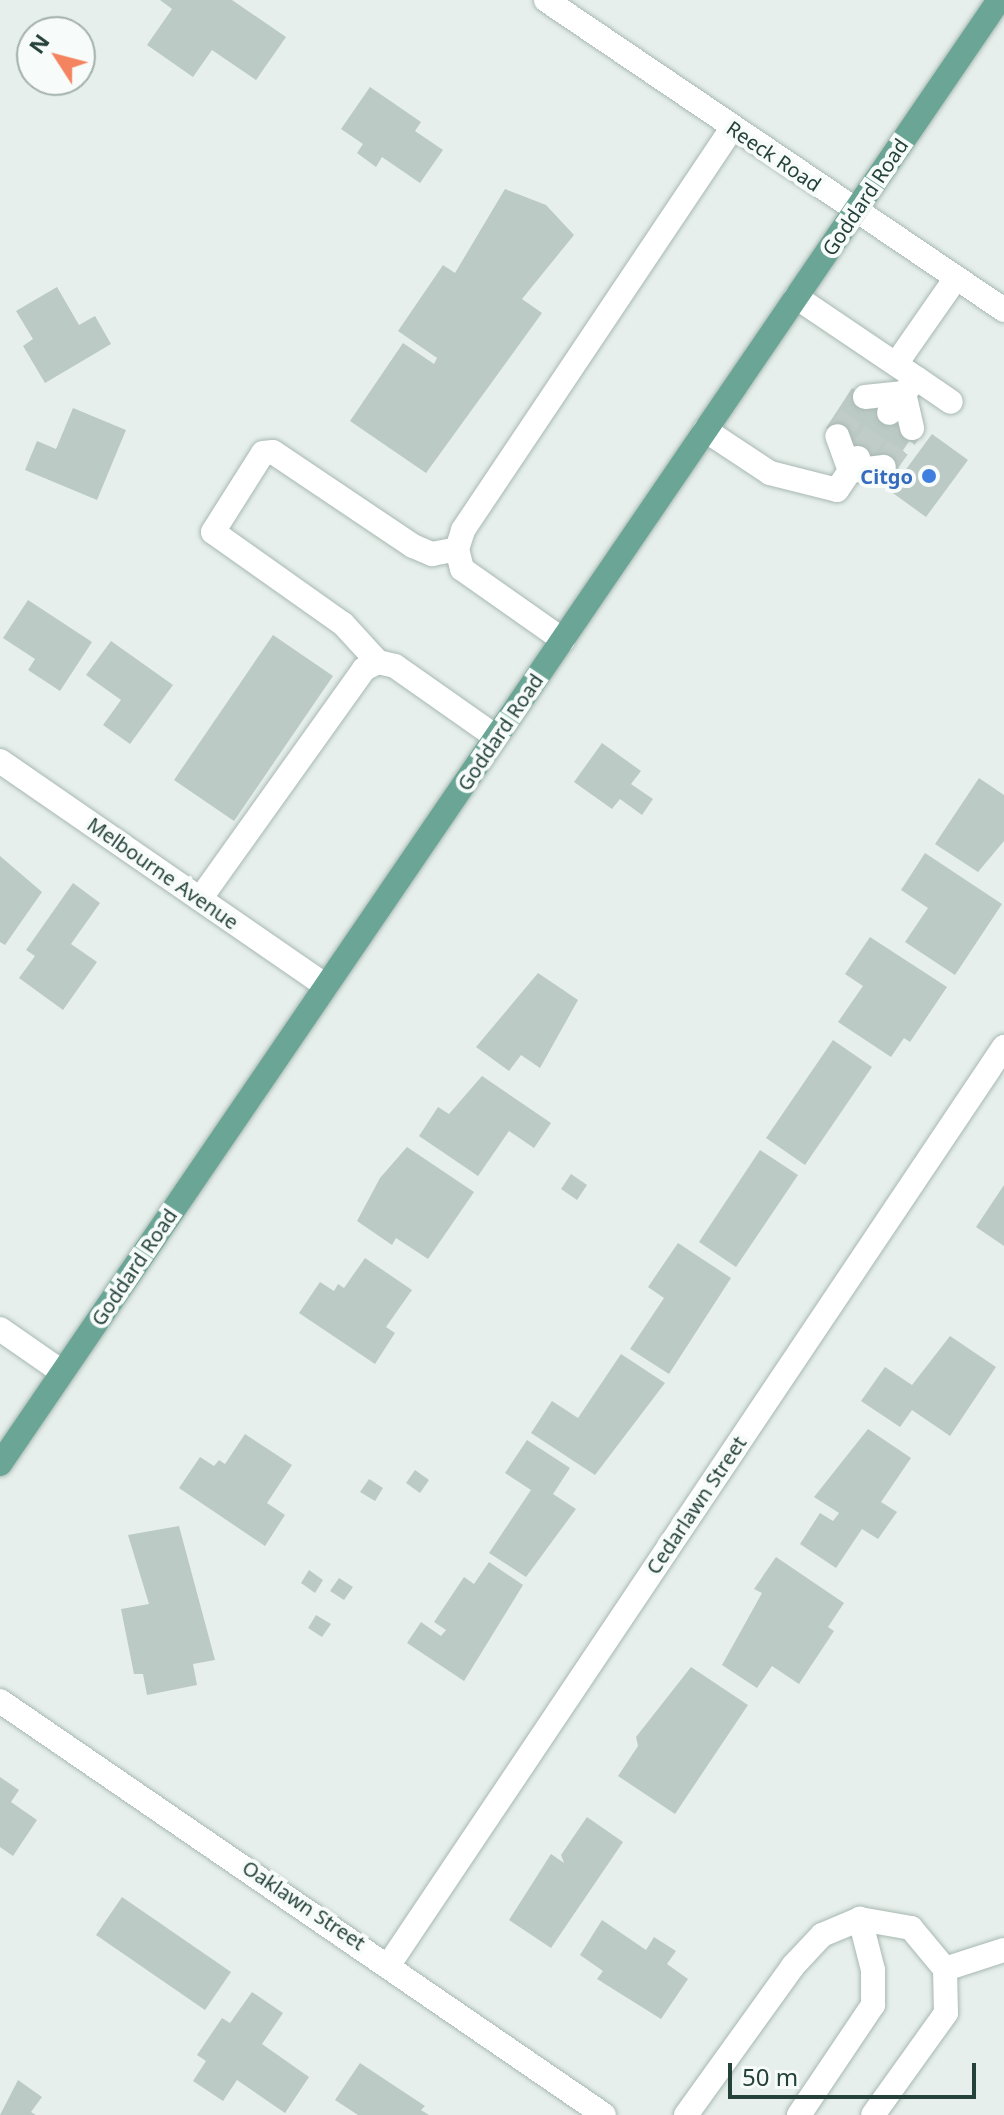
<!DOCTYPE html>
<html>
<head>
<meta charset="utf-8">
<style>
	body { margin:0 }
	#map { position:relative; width:1004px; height:2115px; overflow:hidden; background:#e6efeb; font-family:"Noto Sans",sans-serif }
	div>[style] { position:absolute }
	.building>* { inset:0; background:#bbcac4 }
	.minor-tunnel>* { height:24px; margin-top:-12px; transform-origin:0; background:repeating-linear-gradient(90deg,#bfccc8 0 24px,transparent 0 36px) }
	.roads { filter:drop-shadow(0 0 2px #a8b8b2) drop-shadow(0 0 2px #a8b8b2) }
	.minor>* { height:24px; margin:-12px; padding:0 12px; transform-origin:12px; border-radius:12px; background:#fff }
	.major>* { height:24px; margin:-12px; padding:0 12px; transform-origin:12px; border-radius:12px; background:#6aa596 }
	.dots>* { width:22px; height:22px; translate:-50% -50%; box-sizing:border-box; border:4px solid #f7fbf9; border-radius:50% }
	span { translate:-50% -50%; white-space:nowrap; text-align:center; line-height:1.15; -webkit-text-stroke:8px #f7fbf9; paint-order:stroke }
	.street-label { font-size:20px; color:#24423a }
	.shop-label { font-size:20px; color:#366cbe; font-weight:700 }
	.right { translate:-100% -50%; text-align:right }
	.north { position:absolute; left:16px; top:16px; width:80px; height:80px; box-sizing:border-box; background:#f7fbf9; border:2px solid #a3b1ad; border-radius:50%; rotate:306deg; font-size:22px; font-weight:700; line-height:32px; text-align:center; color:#24423a }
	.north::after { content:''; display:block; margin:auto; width:28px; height:36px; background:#f4845f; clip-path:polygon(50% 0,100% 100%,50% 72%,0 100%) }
	.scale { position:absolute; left:728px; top:2063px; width:248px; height:36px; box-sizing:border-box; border:4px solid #24423a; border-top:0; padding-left:10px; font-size:24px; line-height:28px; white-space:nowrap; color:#24423a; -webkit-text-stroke:6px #f7fbf9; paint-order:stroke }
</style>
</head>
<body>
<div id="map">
	<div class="building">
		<i style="clip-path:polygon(160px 0,232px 0,286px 37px,256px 80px,212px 50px,193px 77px,147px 45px,172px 9px)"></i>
		<i style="clip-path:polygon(370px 87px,421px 122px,415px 131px,443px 150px,420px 183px,382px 157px,376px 167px,357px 153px,363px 144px,341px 129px)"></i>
		<i style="clip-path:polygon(505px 189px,546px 205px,574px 235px,522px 299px,542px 313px,426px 473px,350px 421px,403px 343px,434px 364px,437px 358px,398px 331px,443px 265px,455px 273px)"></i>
		<i style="clip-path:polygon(57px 287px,79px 325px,95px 316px,111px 344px,45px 383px,23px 346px,33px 339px,16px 311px)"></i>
		<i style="clip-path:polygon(852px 388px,916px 431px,889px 471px,826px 428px)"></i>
		<i style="clip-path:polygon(73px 408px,126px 430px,97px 500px,25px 470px,37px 441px,56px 449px)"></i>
		<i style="clip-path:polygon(932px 434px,968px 460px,926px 517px,890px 491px)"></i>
		<i style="clip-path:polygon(28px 600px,92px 642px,60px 691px,28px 670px,35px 659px,3px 638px)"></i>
		<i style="clip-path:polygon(273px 635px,333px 676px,234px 821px,174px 780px)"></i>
		<i style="clip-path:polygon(111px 641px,173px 685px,130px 744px,103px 725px,121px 700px,86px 675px)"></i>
		<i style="clip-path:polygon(602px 743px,641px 771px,631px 784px,653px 799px,642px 815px,620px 799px,612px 809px,574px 782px)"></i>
		<i style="clip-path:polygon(979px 778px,1004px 795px,1004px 841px,978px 872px,935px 844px)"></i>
		<i style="clip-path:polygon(925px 853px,1002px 904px,955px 975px,905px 942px,928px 908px,901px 890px)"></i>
		<i style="clip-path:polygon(0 856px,42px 892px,5px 945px,0 942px)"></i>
		<i style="clip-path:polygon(73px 883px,100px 903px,71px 944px,97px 962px,63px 1010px,19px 978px,35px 956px,26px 950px)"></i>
		<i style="clip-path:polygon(870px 937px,947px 987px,910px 1042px,904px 1038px,891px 1057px,838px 1022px,863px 986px,845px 974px)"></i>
		<i style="clip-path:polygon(538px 973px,578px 1000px,540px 1068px,521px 1055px,509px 1071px,476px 1047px)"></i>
		<i style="clip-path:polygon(833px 1040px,872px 1067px,805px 1165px,766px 1138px)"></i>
		<i style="clip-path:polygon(482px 1076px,551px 1123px,534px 1148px,509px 1131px,478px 1176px,419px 1136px,438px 1107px,449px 1114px)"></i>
		<i style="clip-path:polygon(407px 1147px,474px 1192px,428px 1259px,396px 1238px,392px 1245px,357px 1221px,380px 1178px)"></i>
		<i style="clip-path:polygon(760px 1150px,798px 1175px,736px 1267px,699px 1242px)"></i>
		<i style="clip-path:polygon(571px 1174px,587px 1185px,577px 1200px,561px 1189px)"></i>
		<i style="clip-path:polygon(1004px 1185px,1004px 1246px,976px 1227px)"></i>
		<i style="clip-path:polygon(678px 1243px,731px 1278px,669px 1374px,630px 1349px,664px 1298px,648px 1287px)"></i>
		<i style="clip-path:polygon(365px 1258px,412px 1290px,386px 1327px,395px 1333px,375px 1364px,299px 1313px,320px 1282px,334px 1291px,338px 1284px,344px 1288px)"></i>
		<i style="clip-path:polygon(950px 1336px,996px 1367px,950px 1436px,912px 1410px,900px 1427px,861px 1401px,885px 1367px,912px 1385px)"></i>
		<i style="clip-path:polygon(621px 1354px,665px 1383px,595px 1475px,531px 1433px,552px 1401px,578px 1418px)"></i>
		<i style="clip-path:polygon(868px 1429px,911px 1458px,881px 1502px,897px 1512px,878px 1539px,862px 1529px,836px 1568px,800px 1544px,820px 1513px,833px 1521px,839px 1513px,814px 1497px)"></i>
		<i style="clip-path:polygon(245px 1434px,292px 1465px,267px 1503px,285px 1515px,265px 1546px,179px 1488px,200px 1457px,214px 1466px,219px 1460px,225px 1464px)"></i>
		<i style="clip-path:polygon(527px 1440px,570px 1468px,553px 1494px,576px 1509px,526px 1577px,489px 1553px,531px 1490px,505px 1473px)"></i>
		<i style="clip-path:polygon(415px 1470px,429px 1480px,420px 1493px,406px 1483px)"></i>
		<i style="clip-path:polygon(369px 1479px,383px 1488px,375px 1501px,360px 1492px)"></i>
		<i style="clip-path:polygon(179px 1526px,215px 1660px,193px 1664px,197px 1685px,147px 1695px,143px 1674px,134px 1674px,121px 1609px,149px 1604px,128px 1535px)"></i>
		<i style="clip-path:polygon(776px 1557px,844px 1603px,828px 1627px,834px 1631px,799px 1684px,772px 1666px,757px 1688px,722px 1665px,762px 1593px,754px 1589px)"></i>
		<i style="clip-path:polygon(489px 1562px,523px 1585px,464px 1681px,407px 1643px,421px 1622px,441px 1636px,446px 1630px,434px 1622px,464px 1577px,474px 1584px)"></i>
		<i style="clip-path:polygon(309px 1570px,323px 1580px,315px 1593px,301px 1583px)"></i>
		<i style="clip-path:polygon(339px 1578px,353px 1587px,344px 1600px,330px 1591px)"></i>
		<i style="clip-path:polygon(316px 1615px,331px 1624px,322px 1637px,308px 1628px)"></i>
		<i style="clip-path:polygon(691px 1667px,748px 1705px,675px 1814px,618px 1776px,638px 1746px,636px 1737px)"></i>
		<i style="clip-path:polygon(0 1777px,19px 1790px,11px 1802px,37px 1820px,13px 1856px,0 1847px)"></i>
		<i style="clip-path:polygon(587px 1817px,623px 1842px,551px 1948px,509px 1920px,551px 1854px,564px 1863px,561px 1855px)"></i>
		<i style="clip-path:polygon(122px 1897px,231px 1972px,205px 2010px,96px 1935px)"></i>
		<i style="clip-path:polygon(602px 1920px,646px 1950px,654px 1937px,676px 1951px,667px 1964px,688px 1979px,661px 2019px,597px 1979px,603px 1971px,580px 1955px)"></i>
		<i style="clip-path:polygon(252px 1992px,283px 2013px,262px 2044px,309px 2077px,285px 2113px,237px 2080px,223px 2101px,193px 2081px,206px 2061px,197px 2055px,222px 2018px,230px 2023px)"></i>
		<i style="clip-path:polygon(360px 2063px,425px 2106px,421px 2110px,429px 2115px,358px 2115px,335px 2100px)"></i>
		<i style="clip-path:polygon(18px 2080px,42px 2097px,31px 2112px,36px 2115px,0 2115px)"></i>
	</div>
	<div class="minor-tunnel">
		<i style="left:837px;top:436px;width:48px;rotate:-54.3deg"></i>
		<i style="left:861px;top:452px;width:48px;rotate:-54.3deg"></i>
		<i style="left:884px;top:467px;width:48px;rotate:-54.3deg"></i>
	</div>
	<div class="roads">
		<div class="minor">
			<i style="left:546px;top:0;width:553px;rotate:34.09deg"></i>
			<i style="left:796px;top:297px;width:145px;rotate:34deg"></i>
			<i style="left:916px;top:378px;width:44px;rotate:127.6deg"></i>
			<i style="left:896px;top:364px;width:105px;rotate:-55.1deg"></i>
			<i style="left:916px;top:378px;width:42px;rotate:34.4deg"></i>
			<i style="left:865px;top:397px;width:39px;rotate:-6deg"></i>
			<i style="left:904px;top:393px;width:36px;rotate:77deg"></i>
			<i style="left:705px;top:430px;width:78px;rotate:33.5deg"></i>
			<i style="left:770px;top:473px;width:69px;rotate:14.2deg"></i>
			<i style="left:837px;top:490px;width:23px;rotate:-56deg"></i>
			<i style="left:850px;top:471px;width:37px;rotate:-110deg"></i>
			<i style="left:858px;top:458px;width:15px;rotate:122deg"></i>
			<i style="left:850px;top:471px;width:34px;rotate:-7deg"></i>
			<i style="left:563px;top:640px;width:123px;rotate:-144.9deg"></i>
			<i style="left:462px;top:569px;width:21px;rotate:-104deg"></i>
			<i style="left:457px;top:549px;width:20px;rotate:-72deg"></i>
			<i style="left:463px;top:530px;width:484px;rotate:-56.2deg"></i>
			<i style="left:378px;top:662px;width:52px;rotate:-132.6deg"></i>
			<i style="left:343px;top:624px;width:159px;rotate:-144.7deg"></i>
			<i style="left:213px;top:532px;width:93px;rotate:-57.7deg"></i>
			<i style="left:263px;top:453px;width:10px;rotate:-6deg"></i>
			<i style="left:273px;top:452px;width:169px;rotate:33.9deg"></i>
			<i style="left:413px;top:546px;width:21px;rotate:23deg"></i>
			<i style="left:432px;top:554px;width:25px;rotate:-11deg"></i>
			<i style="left:0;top:761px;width:396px;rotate:34.6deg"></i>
			<i style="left:200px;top:899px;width:282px;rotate:-54.5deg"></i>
			<i style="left:364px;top:669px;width:16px;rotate:-27deg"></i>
			<i style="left:378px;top:662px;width:17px;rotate:13deg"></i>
			<i style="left:395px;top:666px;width:123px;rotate:35.1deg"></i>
			<i style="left:0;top:1329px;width:75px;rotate:34.7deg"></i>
			<i style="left:0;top:1701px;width:732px;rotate:34.43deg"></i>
			<i style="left:390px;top:1963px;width:1103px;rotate:-56.17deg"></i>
			<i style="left:945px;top:1969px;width:62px;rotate:-17.9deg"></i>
			<i style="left:686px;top:2115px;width:183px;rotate:-54.3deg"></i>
			<i style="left:793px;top:1966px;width:42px;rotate:-46.9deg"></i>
			<i style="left:822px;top:1935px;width:41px;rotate:-22.8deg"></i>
			<i style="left:860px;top:1919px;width:52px;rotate:10deg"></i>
			<i style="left:911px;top:1928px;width:53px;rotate:50.3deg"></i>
			<i style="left:945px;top:1969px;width:44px;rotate:88.7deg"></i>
			<i style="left:946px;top:2013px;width:125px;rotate:125.6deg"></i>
			<i style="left:799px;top:2115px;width:133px;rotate:-56.1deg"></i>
			<i style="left:873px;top:2005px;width:35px;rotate:-90deg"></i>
			<i style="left:873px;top:1970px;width:53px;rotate:-104.3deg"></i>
		</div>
		<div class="major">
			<i style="left:0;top:1464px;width:1772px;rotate:-55.69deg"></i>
		</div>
	</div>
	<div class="dots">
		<i style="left:929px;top:476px;background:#3f7fe0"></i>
	</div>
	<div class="street-label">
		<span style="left:774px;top:156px;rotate:34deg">Reeck Road</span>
		<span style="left:865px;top:197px;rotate:-56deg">Goddard Road</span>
		<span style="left:500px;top:732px;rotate:-56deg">Goddard Road</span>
		<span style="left:163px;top:873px;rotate:35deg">Melbourne Avenue</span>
		<span style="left:134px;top:1267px;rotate:-56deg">Goddard Road</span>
		<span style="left:696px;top:1505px;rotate:-56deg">Cedarlawn Street</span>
		<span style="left:304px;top:1905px;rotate:34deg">Oaklawn Street</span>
	</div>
	<div class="shop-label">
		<span class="right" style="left:913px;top:476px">Citgo</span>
	</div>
	<div class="north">N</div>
	<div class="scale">50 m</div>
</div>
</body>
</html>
